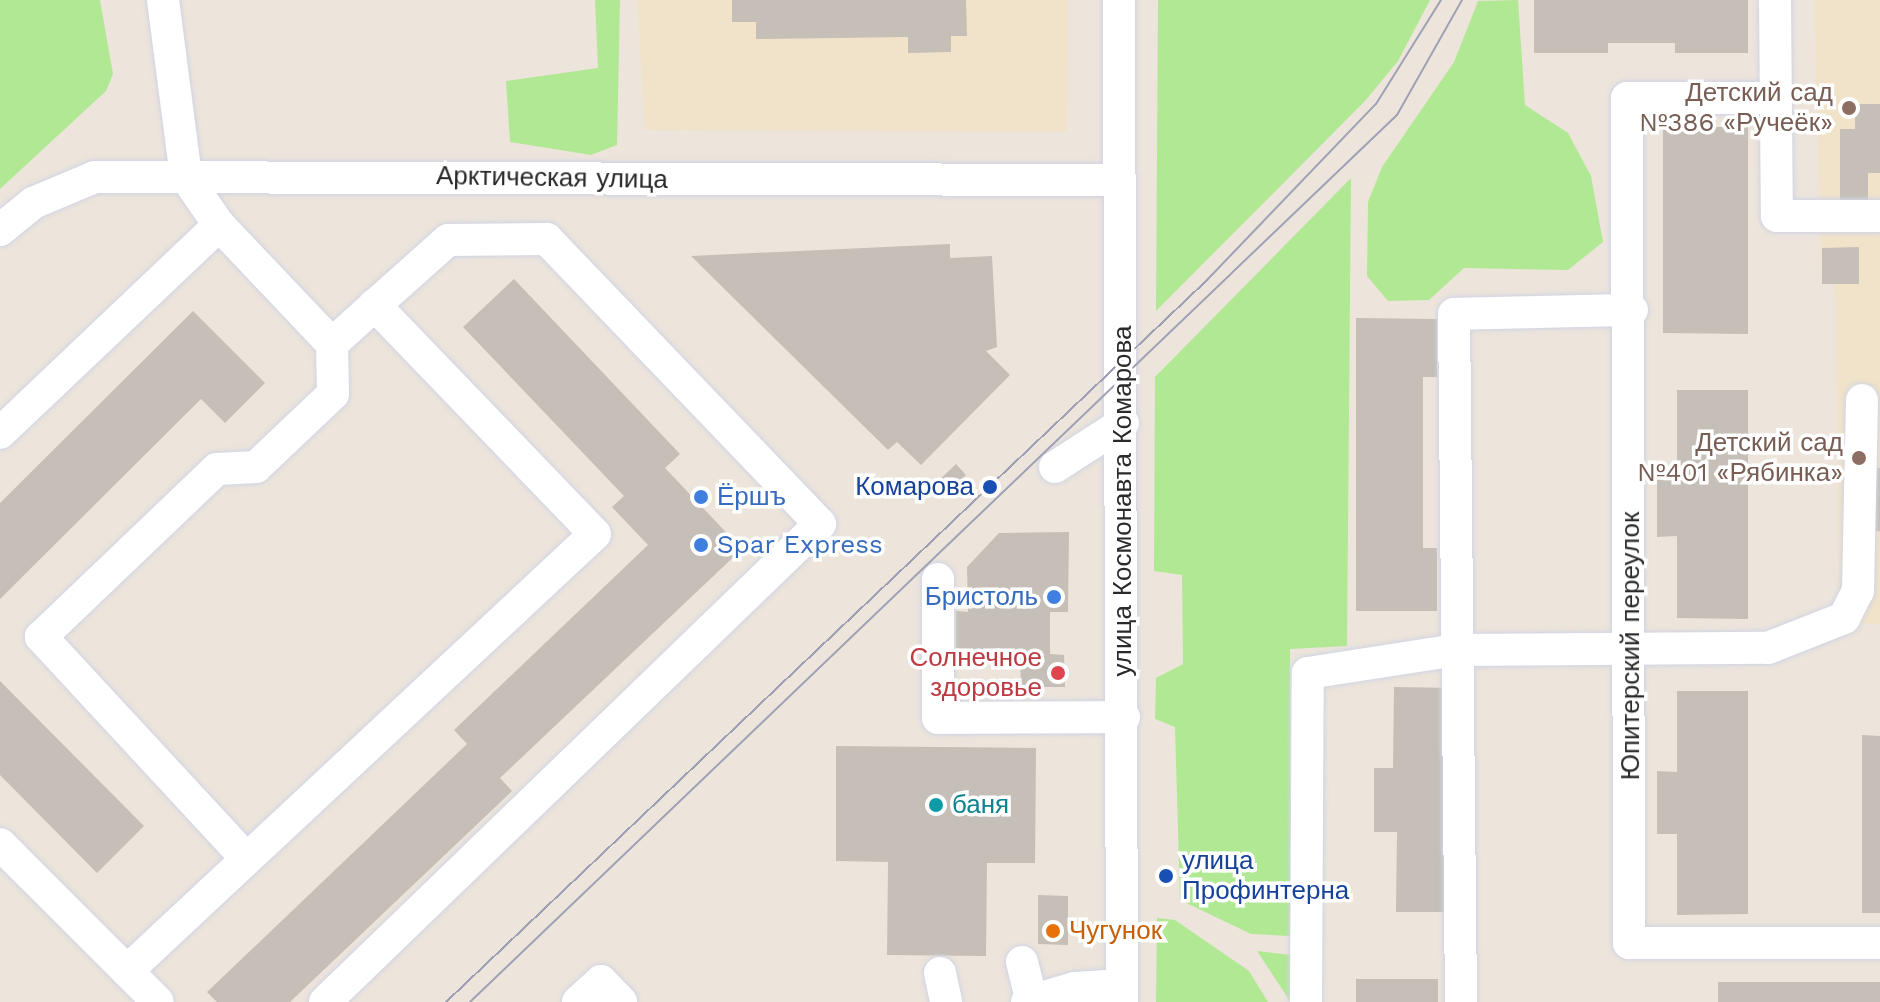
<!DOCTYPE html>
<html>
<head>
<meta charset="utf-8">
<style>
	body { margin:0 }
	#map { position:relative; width:1880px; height:1002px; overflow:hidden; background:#ede5db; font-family:"Work Sans",sans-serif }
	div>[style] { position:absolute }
	.education>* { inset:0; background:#f0e3c9 }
	.green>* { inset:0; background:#b1e894 }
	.building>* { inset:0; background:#c5bfb7 }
	.roads { filter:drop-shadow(0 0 2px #d0d4e4) drop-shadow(0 0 2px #d0d4e4) }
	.minor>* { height:32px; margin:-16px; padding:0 16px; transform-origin:16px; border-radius:16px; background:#fff }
	.tram>* { height:2px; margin:-1px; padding:0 1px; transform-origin:1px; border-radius:1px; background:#9ea1b6 }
	.dots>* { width:22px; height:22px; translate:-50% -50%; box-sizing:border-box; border:4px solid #fff; border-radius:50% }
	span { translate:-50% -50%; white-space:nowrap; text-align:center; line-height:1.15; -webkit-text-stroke:7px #fff; paint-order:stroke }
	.education-label { font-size:26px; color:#785e54 }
	.right { translate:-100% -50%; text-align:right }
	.street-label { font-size:26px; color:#2a2a2a }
	.transit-label { font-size:26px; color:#164399 }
	.left { translate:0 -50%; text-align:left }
	.shop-label { font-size:26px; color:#366cbe }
	.health-label { font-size:26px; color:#be3a42 }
	.culture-label { font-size:26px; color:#0d838f }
	.food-label { font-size:26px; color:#c56008 }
</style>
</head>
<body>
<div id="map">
	<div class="education">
		<i style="clip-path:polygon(637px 0,1068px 0,1067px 132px,645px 130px)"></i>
		<i style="clip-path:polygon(1814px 0,1880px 0,1880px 624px,1850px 623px,1839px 612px,1836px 305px,1834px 284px,1822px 284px)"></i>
	</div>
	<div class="green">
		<i style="clip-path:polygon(0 0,100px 0,113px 74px,106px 91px,0 189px)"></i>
		<i style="clip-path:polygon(595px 0,620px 0,617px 145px,591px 155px,510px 142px,506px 81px,598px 68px)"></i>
		<i style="clip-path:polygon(1158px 0,1430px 0,1398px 61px,1365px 101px,1156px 311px)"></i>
		<i style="clip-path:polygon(1518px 0,1525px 105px,1568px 133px,1591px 176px,1603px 242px,1568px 270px,1464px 268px,1429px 300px,1388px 301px,1367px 276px,1368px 202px,1382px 167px,1454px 62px,1478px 1px)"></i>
		<i style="clip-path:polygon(1351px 178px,1347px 646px,1290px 649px,1290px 936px,1251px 934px,1180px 900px,1175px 727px,1155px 719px,1156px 678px,1183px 664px,1182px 575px,1154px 571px,1155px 377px)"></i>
		<i style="clip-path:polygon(1157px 918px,1175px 920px,1249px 971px,1268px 1002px,1156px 1002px)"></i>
		<i style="clip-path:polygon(1257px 951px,1291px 955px,1290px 1001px)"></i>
	</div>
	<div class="building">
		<i style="clip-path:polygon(732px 0,966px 0,967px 36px,951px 36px,951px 52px,908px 53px,908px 37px,756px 39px,756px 22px,732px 22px)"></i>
		<i style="clip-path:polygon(1534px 0,1748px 0,1748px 53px,1675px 53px,1675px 43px,1608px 43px,1608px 53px,1534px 53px)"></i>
		<i style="clip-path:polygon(1855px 104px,1880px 104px,1880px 173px,1868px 173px,1868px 204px,1840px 204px,1840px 129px,1855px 129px)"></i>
		<i style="clip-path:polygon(1663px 127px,1748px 127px,1748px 334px,1663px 333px)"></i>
		<i style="clip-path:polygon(950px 244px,950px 258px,992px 256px,997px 347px,986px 351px,1010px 375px,921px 465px,897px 442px,888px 450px,691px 256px)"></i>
		<i style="clip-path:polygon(1859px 247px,1859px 284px,1822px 284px,1822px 248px)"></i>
		<i style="clip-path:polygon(514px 279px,680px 454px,665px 468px,742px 549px,500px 778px,512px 791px,290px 1002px,217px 1002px,207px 992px,467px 744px,454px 730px,648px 545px,612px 507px,624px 496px,463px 327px)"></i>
		<i style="clip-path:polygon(193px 311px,265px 383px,225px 423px,201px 399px,0 599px,0 503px)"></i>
		<i style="clip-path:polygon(1356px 318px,1437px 319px,1437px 377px,1423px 377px,1423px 548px,1437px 548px,1437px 611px,1356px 611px)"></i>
		<i style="clip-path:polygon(1677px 390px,1748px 390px,1748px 619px,1677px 618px,1677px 536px,1657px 537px,1657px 473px,1677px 473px)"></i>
		<i style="clip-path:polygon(956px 464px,966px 475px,947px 494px,936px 483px)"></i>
		<i style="clip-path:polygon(1868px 468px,1880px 468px,1880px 531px,1868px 531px)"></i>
		<i style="clip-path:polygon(1069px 532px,1068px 612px,1050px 612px,1050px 654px,1064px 655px,1065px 687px,1021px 687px,1020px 655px,956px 654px,956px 611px,968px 612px,967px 567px,999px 533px)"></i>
		<i style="clip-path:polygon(0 681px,144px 826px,97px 873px,0 775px)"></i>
		<i style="clip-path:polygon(1394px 687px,1459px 688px,1458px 912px,1396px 912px,1397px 832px,1374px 832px,1374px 768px,1393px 768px)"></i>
		<i style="clip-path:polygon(1677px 691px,1748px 691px,1748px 914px,1677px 915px,1677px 834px,1657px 834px,1657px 771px,1677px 772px)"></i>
		<i style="clip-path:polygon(1862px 735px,1880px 736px,1880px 913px,1862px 913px)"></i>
		<i style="clip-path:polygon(836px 746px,1036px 748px,1035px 863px,987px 863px,986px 956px,887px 955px,888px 862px,836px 861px)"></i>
		<i style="clip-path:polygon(1038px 895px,1068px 896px,1068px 945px,1038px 944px)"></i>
		<i style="clip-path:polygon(1356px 979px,1438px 979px,1438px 1002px,1356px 1002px)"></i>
		<i style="clip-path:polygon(1718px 982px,1880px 982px,1880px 1002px,1718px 1002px)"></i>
	</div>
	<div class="roads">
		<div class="minor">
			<i style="left:1119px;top:0;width:1002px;rotate:89.83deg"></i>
			<i style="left:1775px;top:0;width:216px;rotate:89.5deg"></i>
			<i style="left:1777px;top:216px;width:103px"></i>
			<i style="left:1772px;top:98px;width:145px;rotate:180deg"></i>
			<i style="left:1627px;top:98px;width:845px;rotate:89.86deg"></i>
			<i style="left:1629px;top:943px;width:251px"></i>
			<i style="left:0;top:230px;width:43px;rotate:-39.3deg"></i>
			<i style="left:33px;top:203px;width:67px;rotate:-22.8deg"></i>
			<i style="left:95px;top:177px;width:1025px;rotate:0.17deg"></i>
			<i style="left:0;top:433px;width:302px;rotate:-43.5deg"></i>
			<i style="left:1055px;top:467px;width:81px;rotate:-32.9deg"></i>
			<i style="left:938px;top:579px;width:139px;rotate:90deg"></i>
			<i style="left:938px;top:718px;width:186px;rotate:-0.3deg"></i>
			<i style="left:0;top:844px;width:223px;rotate:45deg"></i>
			<i style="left:244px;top:856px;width:299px;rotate:-132.8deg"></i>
			<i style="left:41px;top:637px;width:243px;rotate:-43.7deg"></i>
			<i style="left:217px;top:469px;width:39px;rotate:-3deg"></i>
			<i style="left:256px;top:467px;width:106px;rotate:-43.5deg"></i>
			<i style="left:333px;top:394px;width:50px;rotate:-91.1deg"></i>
			<i style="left:1022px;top:962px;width:41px;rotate:76deg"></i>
			<i style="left:127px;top:971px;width:640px;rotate:-43.04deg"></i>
			<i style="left:595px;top:534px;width:318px;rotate:-133.9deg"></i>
			<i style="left:375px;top:305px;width:58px;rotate:137.8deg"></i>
			<i style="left:332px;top:344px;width:164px;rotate:-133.5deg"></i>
			<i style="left:219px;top:225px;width:58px;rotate:-124.5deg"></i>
			<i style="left:186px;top:177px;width:178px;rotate:-97.4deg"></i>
			<i style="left:940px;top:973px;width:30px;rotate:78deg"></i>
			<i style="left:325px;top:1002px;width:688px;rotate:-44deg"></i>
			<i style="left:820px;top:524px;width:395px;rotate:-133.8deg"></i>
			<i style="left:547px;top:239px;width:99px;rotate:179.4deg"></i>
			<i style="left:448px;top:240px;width:98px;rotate:138.3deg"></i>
			<i style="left:578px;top:1002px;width:31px;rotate:-42deg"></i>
			<i style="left:601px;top:981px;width:29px;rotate:46deg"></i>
			<i style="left:1027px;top:1002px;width:50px;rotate:-16.3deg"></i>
			<i style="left:1075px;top:988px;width:47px;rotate:-3.7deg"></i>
			<i style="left:1306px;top:1002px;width:329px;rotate:-89.7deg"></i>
			<i style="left:1308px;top:673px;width:151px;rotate:-8.8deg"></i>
			<i style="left:1457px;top:650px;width:311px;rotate:-0.4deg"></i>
			<i style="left:1768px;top:648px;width:82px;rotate:-21.5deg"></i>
			<i style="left:1844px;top:618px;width:30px;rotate:-63deg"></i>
			<i style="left:1858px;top:591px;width:191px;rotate:-88.8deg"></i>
			<i style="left:1461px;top:1002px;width:688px;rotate:-90.58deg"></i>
			<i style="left:1454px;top:314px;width:178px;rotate:-1.3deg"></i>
		</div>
	</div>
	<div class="tram">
		<i style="left:446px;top:1002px;width:1049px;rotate:-43.49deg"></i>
		<i style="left:1207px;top:280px;width:244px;rotate:-46.2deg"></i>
		<i style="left:1376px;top:104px;width:123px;rotate:-58deg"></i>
		<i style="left:470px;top:1002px;width:1283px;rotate:-43.74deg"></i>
		<i style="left:1397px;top:115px;width:132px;rotate:-60.5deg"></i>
	</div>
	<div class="dots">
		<i style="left:1849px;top:108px;background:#8d6e63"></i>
		<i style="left:1859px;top:458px;background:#8d6e63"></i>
		<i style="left:990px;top:487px;background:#1a4fb4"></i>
		<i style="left:701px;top:497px;background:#3f7fe0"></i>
		<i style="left:701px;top:545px;background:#3f7fe0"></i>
		<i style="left:1054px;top:597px;background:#3f7fe0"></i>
		<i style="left:1058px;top:673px;background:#e0444e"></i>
		<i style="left:936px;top:805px;background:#0f9aa8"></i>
		<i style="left:1166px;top:876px;background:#1a4fb4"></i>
		<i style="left:1053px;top:931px;background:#e8710a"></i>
	</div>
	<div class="education-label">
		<span class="right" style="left:1833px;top:108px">Детский сад<br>№386 «Ручеёк»</span>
		<span class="right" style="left:1843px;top:458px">Детский сад<br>№401 «Рябинка»</span>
	</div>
	<div class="street-label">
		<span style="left:552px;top:178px;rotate:1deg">Арктическая улица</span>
		<span style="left:1123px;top:501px;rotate:-90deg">улица Космонавта Комарова</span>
		<span style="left:1631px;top:646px;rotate:-90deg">Юпитерский переулок</span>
	</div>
	<div class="transit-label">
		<span class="right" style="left:974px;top:487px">Комарова</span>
		<span class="left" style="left:1182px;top:876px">улица<br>Профинтерна</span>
	</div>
	<div class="shop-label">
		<span class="left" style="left:717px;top:497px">Ёршъ</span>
		<span class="left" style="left:717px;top:545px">Spar Express</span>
		<span class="right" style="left:1038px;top:597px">Бристоль</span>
	</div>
	<div class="health-label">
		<span class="right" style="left:1042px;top:673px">Солнечное<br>здоровье</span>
	</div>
	<div class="culture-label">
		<span class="left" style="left:952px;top:805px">баня</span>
	</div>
	<div class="food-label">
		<span class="left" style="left:1069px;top:931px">Чугунок</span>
	</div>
</div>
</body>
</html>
